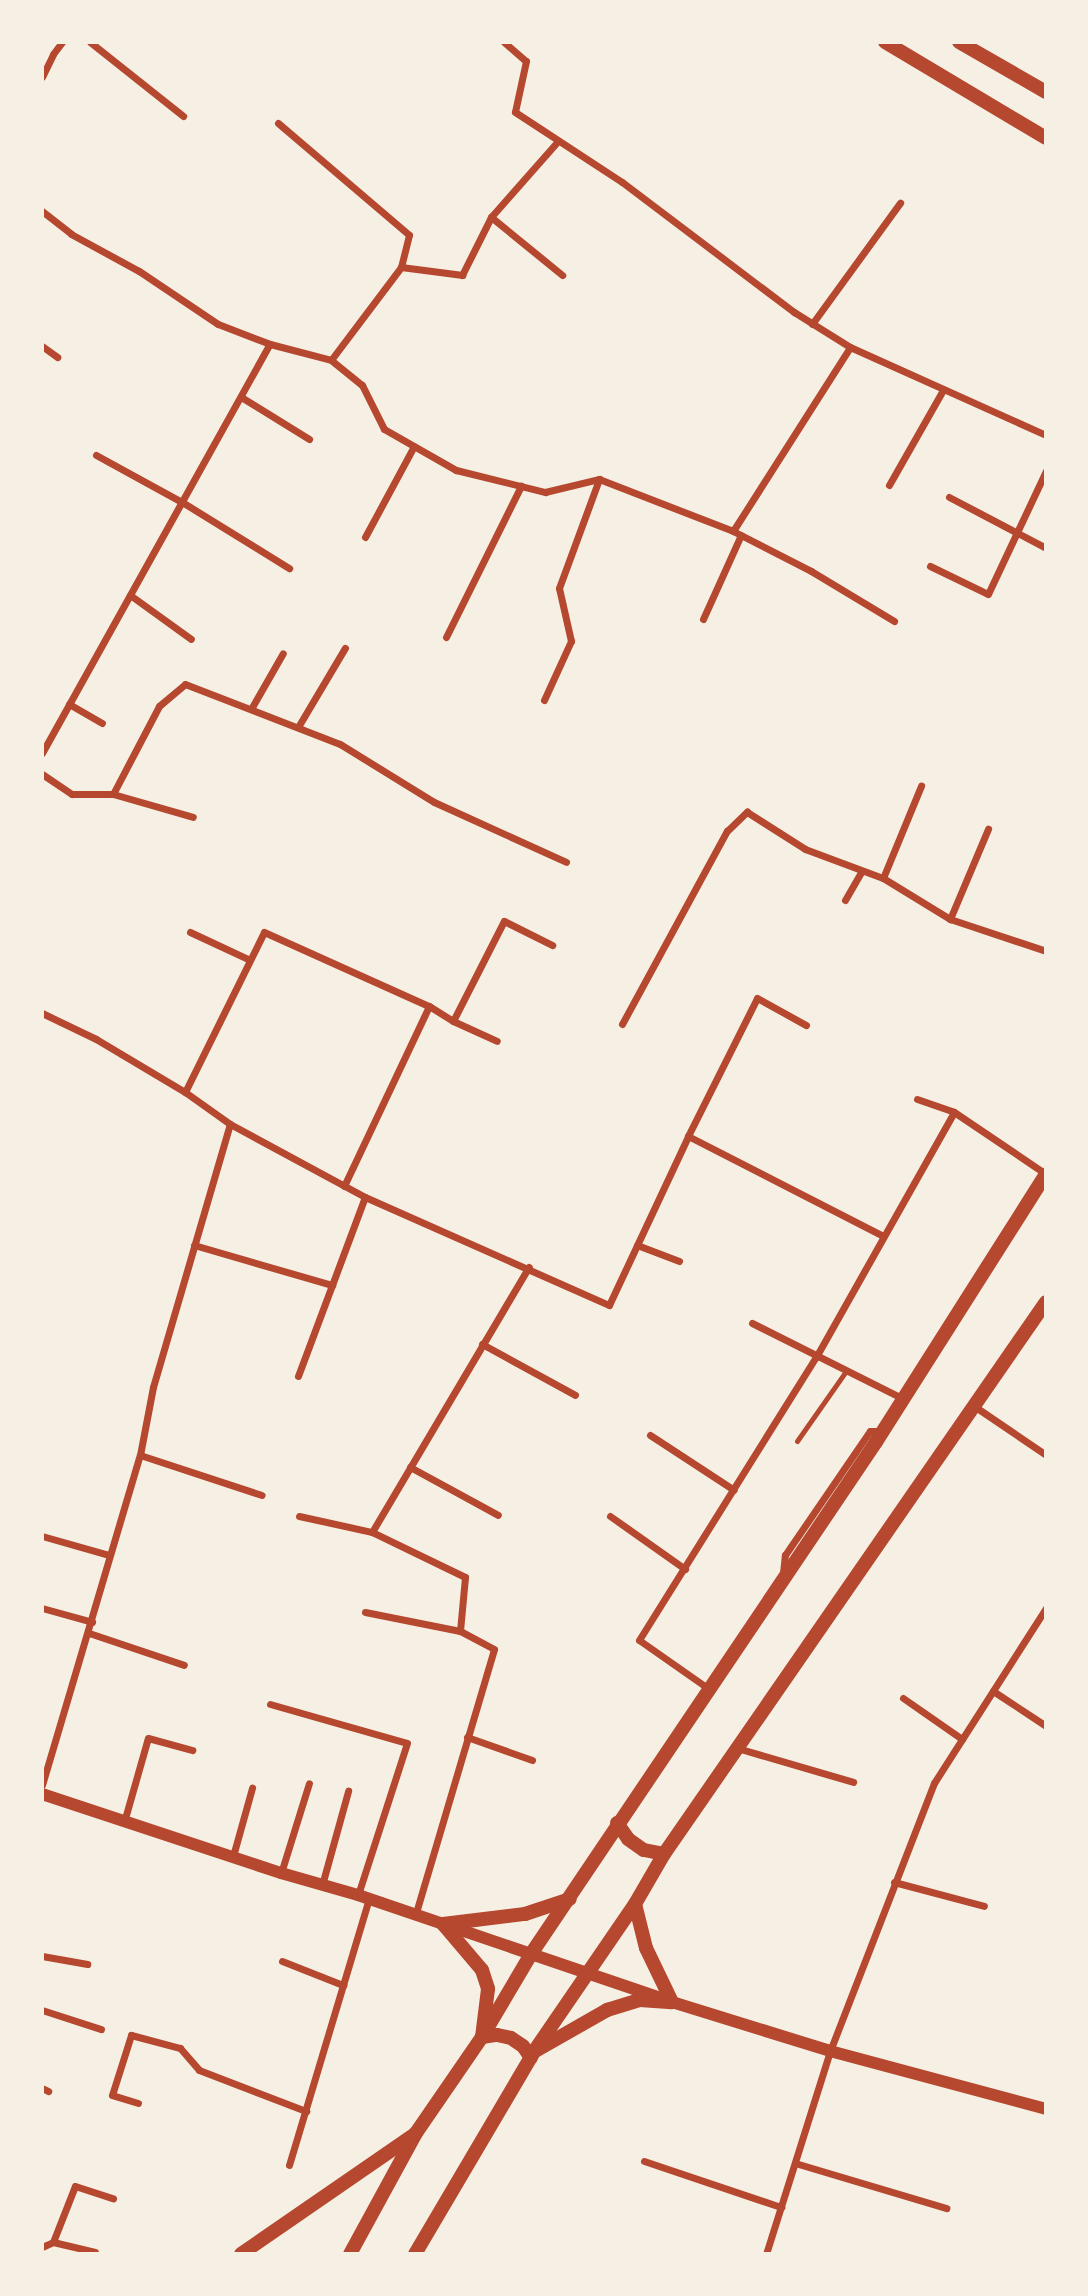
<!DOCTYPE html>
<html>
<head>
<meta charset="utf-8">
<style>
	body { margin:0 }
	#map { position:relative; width:1088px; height:2296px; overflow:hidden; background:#f6efe4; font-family:Quicksand,sans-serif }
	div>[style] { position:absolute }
	.service>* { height:5px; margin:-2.5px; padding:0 2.5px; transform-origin:2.5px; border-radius:2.5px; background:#b5482f }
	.minor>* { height:7px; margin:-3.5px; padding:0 3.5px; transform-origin:3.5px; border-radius:3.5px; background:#b5482f }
	.tertiary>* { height:12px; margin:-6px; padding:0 6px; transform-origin:6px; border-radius:6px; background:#b5482f }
	.secondary>* { height:14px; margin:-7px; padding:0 7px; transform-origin:7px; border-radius:7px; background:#b5482f }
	span { translate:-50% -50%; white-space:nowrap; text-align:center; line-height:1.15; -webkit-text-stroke:7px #f6efe4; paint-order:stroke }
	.frame { position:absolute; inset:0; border:44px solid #f6efe4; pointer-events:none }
</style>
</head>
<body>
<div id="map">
	<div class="service">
		<i style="left:797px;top:1441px;width:85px;rotate:-55deg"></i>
	</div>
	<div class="minor">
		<i style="left:90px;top:42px;width:119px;rotate:38.5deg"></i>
		<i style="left:504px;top:42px;width:29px;rotate:41deg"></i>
		<i style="left:526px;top:61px;width:52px;rotate:102.2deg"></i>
		<i style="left:515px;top:112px;width:128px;rotate:33.2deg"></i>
		<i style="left:622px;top:182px;width:216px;rotate:37.1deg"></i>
		<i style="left:794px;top:312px;width:66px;rotate:32deg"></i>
		<i style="left:850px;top:347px;width:215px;rotate:24.2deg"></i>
		<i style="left:42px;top:77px;width:25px;rotate:-64deg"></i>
		<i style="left:53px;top:54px;width:15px;rotate:-53deg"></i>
		<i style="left:278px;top:123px;width:172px;rotate:40.5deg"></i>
		<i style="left:409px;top:235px;width:33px;rotate:104deg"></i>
		<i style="left:42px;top:211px;width:37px;rotate:38deg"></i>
		<i style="left:71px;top:234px;width:77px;rotate:28.6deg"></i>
		<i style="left:139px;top:271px;width:95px;rotate:33.9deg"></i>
		<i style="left:218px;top:324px;width:56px;rotate:21deg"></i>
		<i style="left:270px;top:344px;width:63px;rotate:14.7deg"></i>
		<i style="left:331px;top:360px;width:40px;rotate:39deg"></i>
		<i style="left:362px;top:385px;width:49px;rotate:63.4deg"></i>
		<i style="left:384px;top:429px;width:83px;rotate:29.7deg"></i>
		<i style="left:456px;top:470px;width:92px;rotate:13.9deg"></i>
		<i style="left:545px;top:492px;width:56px;rotate:-13.5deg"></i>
		<i style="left:599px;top:479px;width:144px;rotate:21.2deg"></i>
		<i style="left:733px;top:531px;width:88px;rotate:27.1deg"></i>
		<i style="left:811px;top:571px;width:97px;rotate:31.1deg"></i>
		<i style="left:491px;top:217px;width:92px;rotate:39.2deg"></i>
		<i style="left:812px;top:324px;width:150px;rotate:-54deg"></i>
		<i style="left:42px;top:346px;width:19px;rotate:36deg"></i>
		<i style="left:331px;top:360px;width:116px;rotate:-53deg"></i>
		<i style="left:401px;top:267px;width:62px;rotate:7.5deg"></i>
		<i style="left:462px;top:275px;width:65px;rotate:-63.4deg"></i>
		<i style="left:491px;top:217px;width:101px;rotate:-48.6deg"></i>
		<i style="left:241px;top:397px;width:80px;rotate:31.7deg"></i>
		<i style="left:96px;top:455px;width:98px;rotate:28.7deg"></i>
		<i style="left:182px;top:502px;width:126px;rotate:31.7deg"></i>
		<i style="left:889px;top:485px;width:109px;rotate:-60.4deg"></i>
		<i style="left:949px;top:497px;width:110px;rotate:27.7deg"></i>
		<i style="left:733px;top:531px;width:218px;rotate:-57.5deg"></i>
		<i style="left:365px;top:537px;width:103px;rotate:-61.7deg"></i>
		<i style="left:930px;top:566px;width:64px;rotate:25.8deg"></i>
		<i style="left:988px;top:594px;width:136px;rotate:-64.8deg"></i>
		<i style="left:130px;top:595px;width:75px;rotate:35.8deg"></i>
		<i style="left:703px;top:619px;width:92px;rotate:-65.7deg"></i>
		<i style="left:446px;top:637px;width:169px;rotate:-63.6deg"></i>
		<i style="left:544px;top:700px;width:65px;rotate:-65.4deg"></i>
		<i style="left:571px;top:641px;width:54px;rotate:-102.8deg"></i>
		<i style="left:559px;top:588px;width:116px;rotate:-69.8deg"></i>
		<i style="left:69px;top:704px;width:38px;rotate:30deg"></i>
		<i style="left:251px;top:709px;width:64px;rotate:-60.3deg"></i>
		<i style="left:298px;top:727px;width:92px;rotate:-59.3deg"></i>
		<i style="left:42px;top:753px;width:468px;rotate:-60.9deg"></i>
		<i style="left:42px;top:774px;width:36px;rotate:34deg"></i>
		<i style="left:72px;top:794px;width:41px"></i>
		<i style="left:113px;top:794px;width:99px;rotate:-62.4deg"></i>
		<i style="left:159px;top:706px;width:34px;rotate:-40deg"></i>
		<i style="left:185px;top:684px;width:166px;rotate:21.2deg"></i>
		<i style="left:340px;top:744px;width:110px;rotate:31.7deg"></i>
		<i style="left:434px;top:802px;width:145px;rotate:24.4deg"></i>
		<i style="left:113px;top:794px;width:83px;rotate:16deg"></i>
		<i style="left:883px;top:878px;width:100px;rotate:-67.6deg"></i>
		<i style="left:845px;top:900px;width:32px;rotate:-60deg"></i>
		<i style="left:950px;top:919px;width:98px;rotate:-67.1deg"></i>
		<i style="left:190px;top:932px;width:66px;rotate:25deg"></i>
		<i style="left:42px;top:1013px;width:60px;rotate:25.7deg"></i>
		<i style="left:96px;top:1039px;width:104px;rotate:30.8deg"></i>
		<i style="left:185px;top:1092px;width:55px;rotate:35.4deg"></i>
		<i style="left:230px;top:1124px;width:153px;rotate:28.4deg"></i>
		<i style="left:365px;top:1197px;width:267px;rotate:23.9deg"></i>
		<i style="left:609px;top:1305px;width:187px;rotate:-64.9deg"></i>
		<i style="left:688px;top:1136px;width:219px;rotate:27.1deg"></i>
		<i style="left:453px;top:1021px;width:112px;rotate:-63deg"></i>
		<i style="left:504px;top:921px;width:54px;rotate:26.6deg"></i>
		<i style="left:622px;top:1024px;width:220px;rotate:-61.5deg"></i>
		<i style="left:727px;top:831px;width:28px;rotate:-44deg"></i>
		<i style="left:747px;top:812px;width:69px;rotate:32.5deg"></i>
		<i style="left:805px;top:849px;width:83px;rotate:20.4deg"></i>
		<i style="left:883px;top:878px;width:79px;rotate:31.5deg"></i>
		<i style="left:950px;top:919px;width:101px;rotate:18.4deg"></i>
		<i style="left:185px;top:1092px;width:178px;rotate:-63.7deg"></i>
		<i style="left:264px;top:932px;width:181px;rotate:24.2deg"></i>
		<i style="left:429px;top:1006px;width:28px;rotate:32deg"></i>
		<i style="left:453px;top:1021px;width:48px;rotate:24.4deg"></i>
		<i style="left:917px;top:1099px;width:39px;rotate:19deg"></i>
		<i style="left:954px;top:1112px;width:111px;rotate:34deg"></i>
		<i style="left:688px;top:1136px;width:154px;rotate:-63.4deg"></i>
		<i style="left:757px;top:998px;width:56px;rotate:28.9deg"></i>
		<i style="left:344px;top:1186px;width:199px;rotate:-64.7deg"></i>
		<i style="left:194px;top:1245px;width:144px;rotate:16.2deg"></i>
		<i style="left:637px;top:1245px;width:45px;rotate:20.9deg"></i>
		<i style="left:752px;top:1323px;width:170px;rotate:26.6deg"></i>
		<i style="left:482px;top:1344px;width:106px;rotate:28.7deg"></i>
		<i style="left:298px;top:1376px;width:191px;rotate:-69.5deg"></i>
		<i style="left:974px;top:1406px;width:87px;rotate:34.2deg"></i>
		<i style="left:650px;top:1435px;width:100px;rotate:33.2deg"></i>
		<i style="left:140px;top:1455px;width:128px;rotate:18.2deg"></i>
		<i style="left:410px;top:1467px;width:100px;rotate:28.6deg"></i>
		<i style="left:299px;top:1516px;width:75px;rotate:12.4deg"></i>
		<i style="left:610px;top:1516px;width:92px;rotate:35.2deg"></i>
		<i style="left:42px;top:1536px;width:70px;rotate:15.8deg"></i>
		<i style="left:783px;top:1573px;width:18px;rotate:-84deg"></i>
		<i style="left:785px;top:1555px;width:150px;rotate:-55.6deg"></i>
		<i style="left:870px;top:1431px;width:12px"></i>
		<i style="left:42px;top:1608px;width:52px;rotate:15.6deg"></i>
		<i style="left:365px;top:1612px;width:97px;rotate:11.3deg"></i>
		<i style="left:89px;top:1633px;width:100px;rotate:18.6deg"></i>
		<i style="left:709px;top:1689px;width:85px;rotate:-145deg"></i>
		<i style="left:639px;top:1640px;width:334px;rotate:-58deg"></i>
		<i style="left:816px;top:1357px;width:281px;rotate:-60.6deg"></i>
		<i style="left:993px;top:1691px;width:64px;rotate:33.4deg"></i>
		<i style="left:903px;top:1698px;width:72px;rotate:34.8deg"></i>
		<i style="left:270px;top:1704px;width:142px;rotate:15.9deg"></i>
		<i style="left:407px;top:1743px;width:160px;rotate:107.9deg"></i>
		<i style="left:467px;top:1737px;width:69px;rotate:19.5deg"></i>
		<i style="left:737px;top:1748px;width:121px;rotate:16.3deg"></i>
		<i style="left:42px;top:1785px;width:344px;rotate:-73.5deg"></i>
		<i style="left:140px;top:1455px;width:69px;rotate:-79.2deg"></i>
		<i style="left:153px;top:1387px;width:274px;rotate:-73.7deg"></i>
		<i style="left:124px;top:1822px;width:87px;rotate:-74.1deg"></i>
		<i style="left:148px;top:1738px;width:46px;rotate:15.3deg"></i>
		<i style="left:233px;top:1856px;width:71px;rotate:-74.4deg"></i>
		<i style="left:281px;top:1873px;width:94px;rotate:-72.7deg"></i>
		<i style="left:894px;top:1882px;width:93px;rotate:14.9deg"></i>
		<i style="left:322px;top:1885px;width:98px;rotate:-74.5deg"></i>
		<i style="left:415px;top:1916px;width:278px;rotate:-73.5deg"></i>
		<i style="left:494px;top:1649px;width:38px;rotate:-152deg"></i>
		<i style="left:460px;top:1631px;width:54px;rotate:-84.7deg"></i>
		<i style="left:465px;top:1577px;width:103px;rotate:-154.2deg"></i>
		<i style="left:372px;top:1532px;width:308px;rotate:-59.4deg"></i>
		<i style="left:42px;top:1956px;width:46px;rotate:10.1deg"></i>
		<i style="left:282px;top:1961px;width:66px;rotate:21.5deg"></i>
		<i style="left:42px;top:2010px;width:62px;rotate:17.9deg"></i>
		<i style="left:42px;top:2088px;width:7px;rotate:27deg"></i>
		<i style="left:138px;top:2103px;width:27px;rotate:-163deg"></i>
		<i style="left:112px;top:2095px;width:63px;rotate:-72.4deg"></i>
		<i style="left:131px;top:2035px;width:51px;rotate:14.9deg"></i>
		<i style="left:180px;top:2048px;width:29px;rotate:49deg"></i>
		<i style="left:199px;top:2070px;width:115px;rotate:21deg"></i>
		<i style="left:644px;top:2161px;width:145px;rotate:18.6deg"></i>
		<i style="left:795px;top:2163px;width:158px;rotate:16.6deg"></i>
		<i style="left:289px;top:2165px;width:278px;rotate:-73.3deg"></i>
		<i style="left:53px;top:2242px;width:60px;rotate:-68.6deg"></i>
		<i style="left:75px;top:2186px;width:40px;rotate:18deg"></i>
		<i style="left:42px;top:2247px;width:12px;rotate:-24deg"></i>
		<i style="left:53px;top:2242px;width:43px;rotate:13.4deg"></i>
		<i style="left:766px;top:2254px;width:213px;rotate:-72.5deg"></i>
		<i style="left:830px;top:2051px;width:287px;rotate:-68.8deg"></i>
		<i style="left:934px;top:1783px;width:208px;rotate:-57.4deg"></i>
	</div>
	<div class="tertiary">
		<i style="left:42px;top:1794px;width:252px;rotate:18.3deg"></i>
		<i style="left:281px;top:1873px;width:80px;rotate:15.9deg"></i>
		<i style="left:358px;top:1895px;width:332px;rotate:18.8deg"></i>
		<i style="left:672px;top:2002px;width:165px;rotate:17.2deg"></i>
		<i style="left:830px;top:2051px;width:224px;rotate:15deg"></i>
	</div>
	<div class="secondary">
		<i style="left:885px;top:42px;width:187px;rotate:30.8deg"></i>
		<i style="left:959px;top:42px;width:100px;rotate:29.9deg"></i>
		<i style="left:617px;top:1823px;width:19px;rotate:55deg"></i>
		<i style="left:628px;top:1839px;width:19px;rotate:35deg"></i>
		<i style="left:644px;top:1850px;width:20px;rotate:11deg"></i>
		<i style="left:443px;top:1924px;width:60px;rotate:49.7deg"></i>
		<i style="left:482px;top:1970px;width:20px;rotate:72deg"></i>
		<i style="left:488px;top:1989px;width:48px;rotate:97.1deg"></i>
		<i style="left:482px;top:2037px;width:15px;rotate:-8deg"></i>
		<i style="left:497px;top:2035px;width:14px;rotate:12deg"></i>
		<i style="left:511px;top:2038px;width:14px;rotate:34deg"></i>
		<i style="left:523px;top:2046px;width:14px;rotate:56deg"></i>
		<i style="left:443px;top:1924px;width:83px;rotate:-7deg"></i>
		<i style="left:525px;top:1914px;width:47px;rotate:-18.4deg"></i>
		<i style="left:537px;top:2050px;width:81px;rotate:-29.7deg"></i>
		<i style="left:607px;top:2010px;width:34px;rotate:-17deg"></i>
		<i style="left:640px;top:2000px;width:32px;rotate:4deg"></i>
		<i style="left:672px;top:2002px;width:60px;rotate:-115.7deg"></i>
		<i style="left:646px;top:1948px;width:45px;rotate:-104deg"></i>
		<i style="left:241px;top:2254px;width:211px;rotate:-34.6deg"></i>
		<i style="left:350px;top:2254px;width:138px;rotate:-61.4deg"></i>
		<i style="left:416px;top:2133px;width:116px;rotate:-55.5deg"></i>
		<i style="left:482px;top:2037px;width:96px;rotate:-59.4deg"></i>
		<i style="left:531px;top:1954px;width:617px;rotate:-56.03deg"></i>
		<i style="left:876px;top:1442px;width:317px;rotate:-57.6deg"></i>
		<i style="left:415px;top:2254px;width:237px;rotate:-59.5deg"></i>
		<i style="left:535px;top:2050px;width:177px;rotate:-55.6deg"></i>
		<i style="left:635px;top:1904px;width:58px;rotate:-59.9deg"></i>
		<i style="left:664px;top:1854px;width:671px;rotate:-55.32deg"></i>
	</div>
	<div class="frame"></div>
</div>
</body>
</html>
